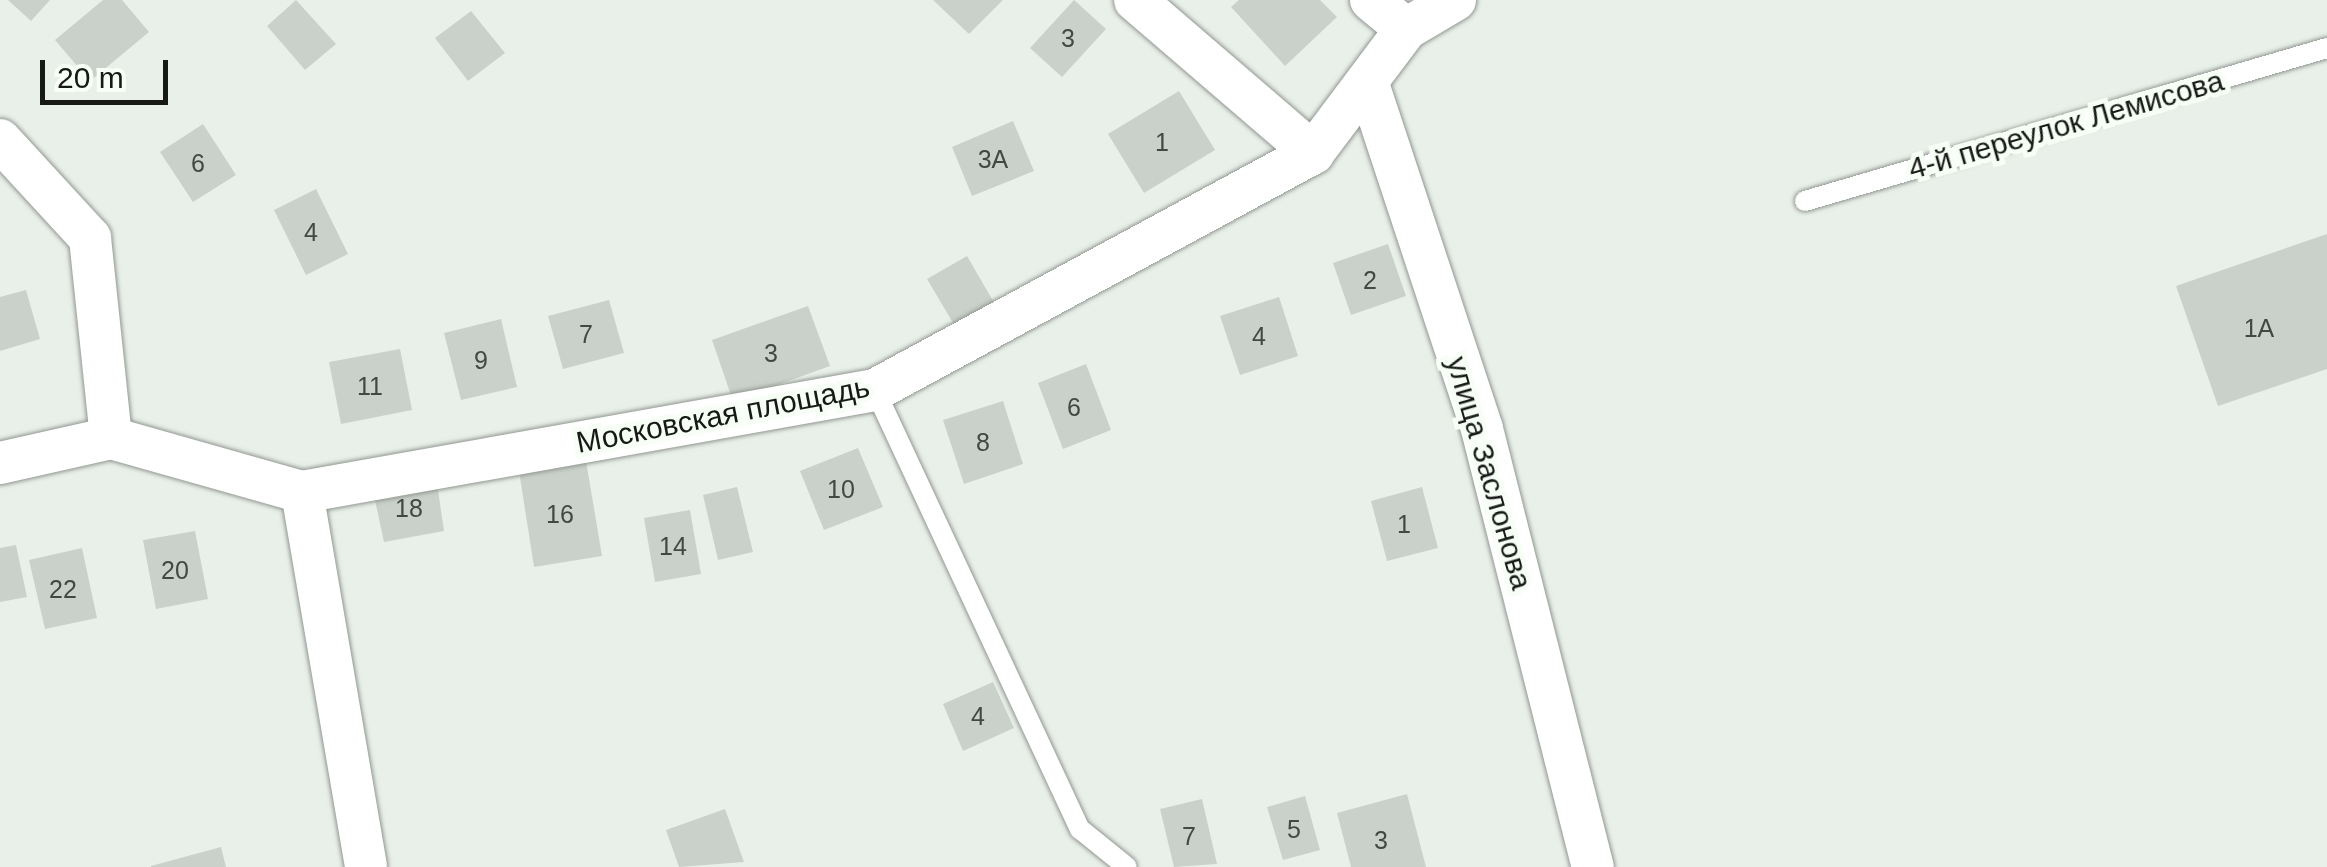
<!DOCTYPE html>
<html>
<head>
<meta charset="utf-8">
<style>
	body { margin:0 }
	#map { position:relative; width:2327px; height:867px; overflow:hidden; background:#e9f0e9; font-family:Arial,sans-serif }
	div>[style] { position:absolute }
	.building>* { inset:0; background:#cad1ca }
	.roads { filter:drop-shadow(0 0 2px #919791) drop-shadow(0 0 2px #919791) }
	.lane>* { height:20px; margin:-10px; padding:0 10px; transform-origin:10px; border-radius:10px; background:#fff }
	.street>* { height:42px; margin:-21px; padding:0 21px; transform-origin:21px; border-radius:21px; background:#fff }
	span { translate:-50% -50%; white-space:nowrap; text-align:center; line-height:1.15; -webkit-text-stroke:10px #f7fef6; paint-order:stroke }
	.number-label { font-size:25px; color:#444744 }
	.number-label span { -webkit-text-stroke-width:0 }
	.street-label { font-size:30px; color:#171917 }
	.scale { position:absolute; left:40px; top:60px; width:128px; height:45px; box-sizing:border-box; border:5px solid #171917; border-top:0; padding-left:12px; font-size:30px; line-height:35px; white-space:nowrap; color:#171917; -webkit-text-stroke:8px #f7fef6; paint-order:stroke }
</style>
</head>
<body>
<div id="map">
	<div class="building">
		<i style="clip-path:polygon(8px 0,50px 0,31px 21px)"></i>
		<i style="clip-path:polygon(103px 0,122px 0,149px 32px,90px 81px,55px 40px)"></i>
		<i style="clip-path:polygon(296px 0,336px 44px,305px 70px,267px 26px)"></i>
		<i style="clip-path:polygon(933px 0,1003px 0,969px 34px)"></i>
		<i style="clip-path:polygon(1074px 0,1106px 29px,1062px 77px,1030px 48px)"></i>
		<i style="clip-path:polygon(1239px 0,1320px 0,1337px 17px,1285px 66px,1231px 7px)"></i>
		<i style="clip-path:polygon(471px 11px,505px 53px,468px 81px,435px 38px)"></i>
		<i style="clip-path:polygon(1179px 91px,1215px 150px,1144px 193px,1108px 134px)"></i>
		<i style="clip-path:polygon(1013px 121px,1034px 171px,972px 196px,952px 147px)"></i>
		<i style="clip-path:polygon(203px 124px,236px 175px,193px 202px,160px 152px)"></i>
		<i style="clip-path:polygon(316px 189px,348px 254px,306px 275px,274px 210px)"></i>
		<i style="clip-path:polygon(2327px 234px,2327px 369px,2218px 406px,2176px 286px)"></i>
		<i style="clip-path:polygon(1388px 244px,1406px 296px,1351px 315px,1333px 263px)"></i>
		<i style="clip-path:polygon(967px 256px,996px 306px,956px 328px,927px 279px)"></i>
		<i style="clip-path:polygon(26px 290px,40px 339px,0 351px,0 297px)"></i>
		<i style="clip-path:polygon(1279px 297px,1298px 356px,1240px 375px,1220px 316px)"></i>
		<i style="clip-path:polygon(609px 300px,624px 353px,563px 369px,548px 316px)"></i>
		<i style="clip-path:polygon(808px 306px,830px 366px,733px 401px,712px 340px)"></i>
		<i style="clip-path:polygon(501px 319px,517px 387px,461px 400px,444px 333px)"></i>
		<i style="clip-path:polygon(400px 349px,412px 410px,341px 424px,329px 362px)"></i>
		<i style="clip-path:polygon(1086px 364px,1111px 430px,1063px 449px,1038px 383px)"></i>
		<i style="clip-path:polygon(1003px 401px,1023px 464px,964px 484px,943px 420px)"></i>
		<i style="clip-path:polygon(858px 448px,883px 507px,824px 530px,800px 471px)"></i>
		<i style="clip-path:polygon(586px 461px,602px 556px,534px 567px,519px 471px)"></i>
		<i style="clip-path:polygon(436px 476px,444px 531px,384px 542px,372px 486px)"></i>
		<i style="clip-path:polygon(737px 487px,753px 552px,718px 560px,703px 495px)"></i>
		<i style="clip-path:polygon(1422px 487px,1438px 548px,1387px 561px,1371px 501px)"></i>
		<i style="clip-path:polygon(690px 510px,701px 574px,655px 582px,644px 518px)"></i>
		<i style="clip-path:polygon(195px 531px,208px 599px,156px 609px,143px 540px)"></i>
		<i style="clip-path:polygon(16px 545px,27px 597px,0 602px,0 548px)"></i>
		<i style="clip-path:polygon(82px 548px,97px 618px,45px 629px,29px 560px)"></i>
		<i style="clip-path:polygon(993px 682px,1014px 728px,963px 751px,943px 704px)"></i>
		<i style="clip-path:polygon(1407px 794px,1426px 867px,1351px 867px,1337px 813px)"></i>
		<i style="clip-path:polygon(1305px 796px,1320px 850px,1283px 860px,1267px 807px)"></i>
		<i style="clip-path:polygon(1202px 799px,1217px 864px,1174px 867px,1160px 809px)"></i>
		<i style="clip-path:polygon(725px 809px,744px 862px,679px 867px,666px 830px)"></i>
		<i style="clip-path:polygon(221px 847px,226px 867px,151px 867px,151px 866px)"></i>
	</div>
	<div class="roads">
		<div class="lane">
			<i style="left:1805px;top:201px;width:544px;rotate:-16.34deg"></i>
			<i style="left:875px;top:390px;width:485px;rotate:65deg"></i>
			<i style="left:1080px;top:829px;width:60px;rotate:39deg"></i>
		</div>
		<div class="street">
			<i style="left:1135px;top:0;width:235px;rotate:40.7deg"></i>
			<i style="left:1371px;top:0;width:45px;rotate:39.6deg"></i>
			<i style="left:1368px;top:84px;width:363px;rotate:71.7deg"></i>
			<i style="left:1482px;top:429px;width:452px;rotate:75.8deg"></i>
			<i style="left:0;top:140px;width:133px;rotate:47.4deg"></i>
			<i style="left:90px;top:238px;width:201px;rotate:84deg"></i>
			<i style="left:0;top:463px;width:114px;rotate:-12.7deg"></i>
			<i style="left:111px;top:438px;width:198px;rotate:15.8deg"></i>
			<i style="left:302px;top:492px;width:582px;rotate:-10.09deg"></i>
			<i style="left:875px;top:390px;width:498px;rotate:-28.4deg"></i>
			<i style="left:1313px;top:153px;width:155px;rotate:-53.1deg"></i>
			<i style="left:1406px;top:29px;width:57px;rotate:-30.6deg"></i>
			<i style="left:302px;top:492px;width:380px;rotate:80.3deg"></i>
		</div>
	</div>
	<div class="number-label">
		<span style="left:1068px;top:38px">3</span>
		<span style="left:1162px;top:142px">1</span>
		<span style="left:993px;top:159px">3А</span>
		<span style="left:198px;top:163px">6</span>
		<span style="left:311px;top:232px">4</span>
		<span style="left:1370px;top:280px">2</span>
		<span style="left:2259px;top:328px">1А</span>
		<span style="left:586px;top:334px">7</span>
		<span style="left:1259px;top:336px">4</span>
		<span style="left:771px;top:353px">3</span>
		<span style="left:481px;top:360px">9</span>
		<span style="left:370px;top:386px">11</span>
		<span style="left:1074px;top:407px">6</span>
		<span style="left:983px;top:442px">8</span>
		<span style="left:841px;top:489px">10</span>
		<span style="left:409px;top:508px">18</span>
		<span style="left:560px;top:514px">16</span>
		<span style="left:1404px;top:524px">1</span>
		<span style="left:673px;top:546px">14</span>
		<span style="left:175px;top:570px">20</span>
		<span style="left:63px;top:589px">22</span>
		<span style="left:978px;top:716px">4</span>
		<span style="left:1294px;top:829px">5</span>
		<span style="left:1189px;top:836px">7</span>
		<span style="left:1381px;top:840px">3</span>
	</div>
	<div class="street-label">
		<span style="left:2066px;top:125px;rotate:-16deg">4-й переулок Лемисова</span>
		<span style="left:723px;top:415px;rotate:-11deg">Московская площадь</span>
		<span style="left:1489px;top:473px;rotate:74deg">улица Заслонова</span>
	</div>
	<div class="scale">20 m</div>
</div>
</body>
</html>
